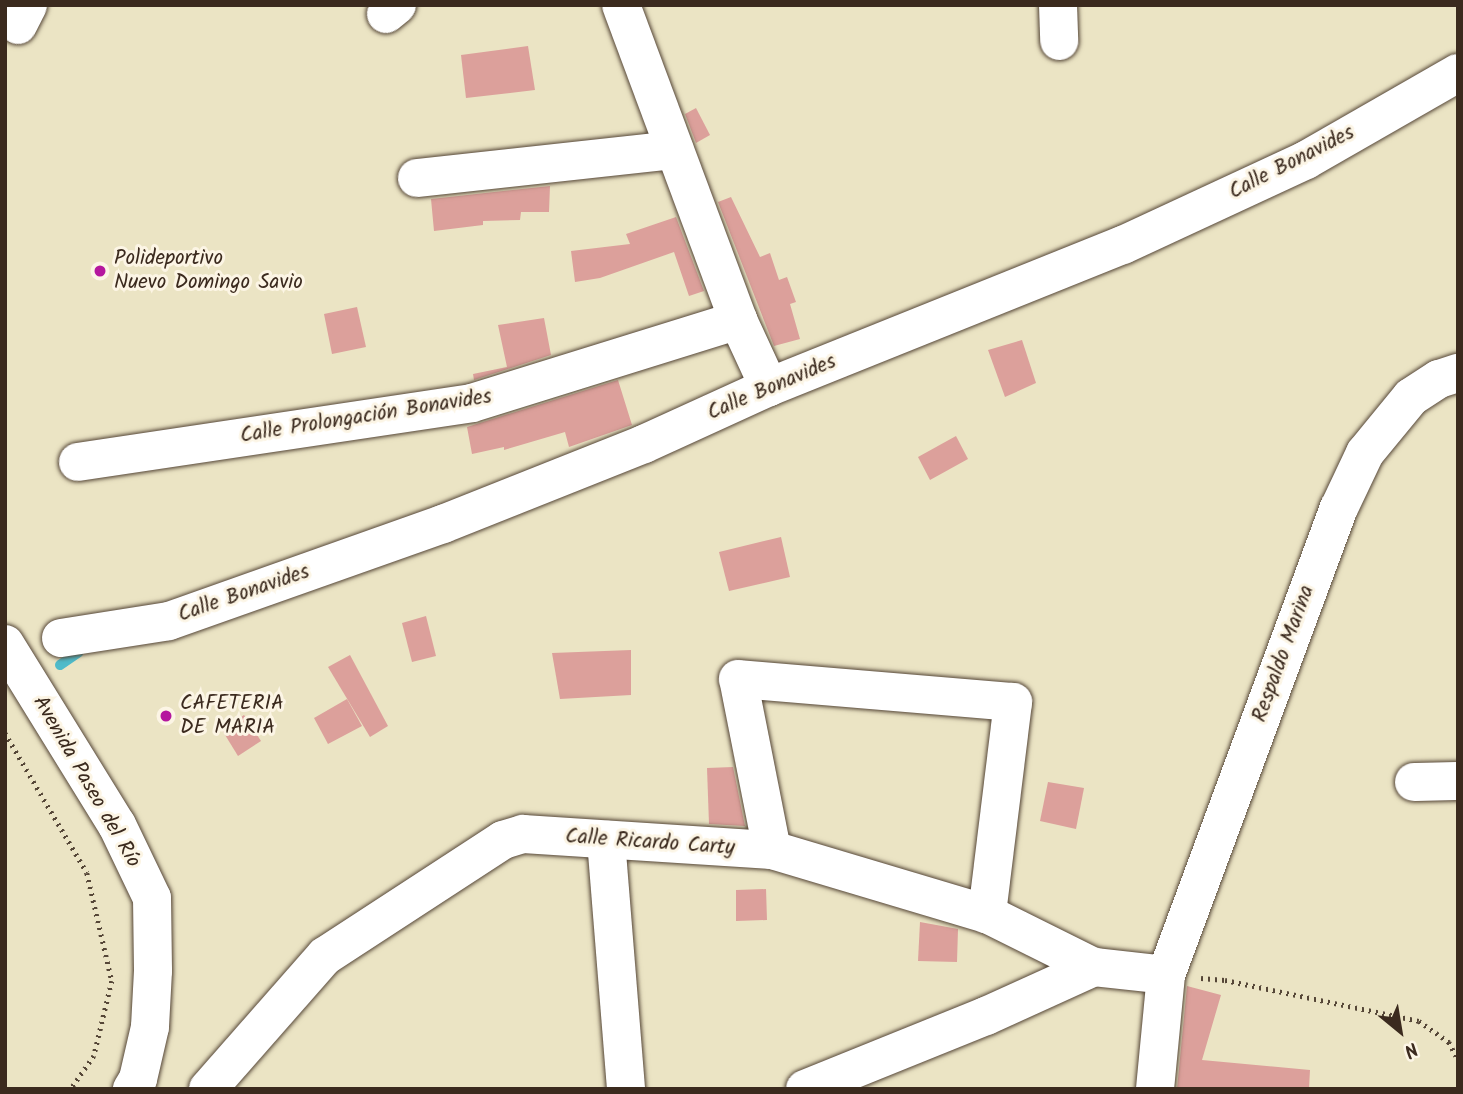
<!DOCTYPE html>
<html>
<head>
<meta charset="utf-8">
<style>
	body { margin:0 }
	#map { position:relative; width:1463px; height:1094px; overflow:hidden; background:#ebe4c4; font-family:Kalam,sans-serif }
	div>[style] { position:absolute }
	.stream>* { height:10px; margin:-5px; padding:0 5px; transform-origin:5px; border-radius:5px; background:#4fbbca }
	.building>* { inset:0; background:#dca09b }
	.path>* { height:4.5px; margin-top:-2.25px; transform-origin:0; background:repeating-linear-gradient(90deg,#554637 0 2px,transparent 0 7px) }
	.roads { filter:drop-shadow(0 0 2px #554637) drop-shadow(0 0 2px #554637) }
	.minor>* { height:38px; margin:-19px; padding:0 19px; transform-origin:19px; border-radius:19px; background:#fff }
	.dots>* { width:19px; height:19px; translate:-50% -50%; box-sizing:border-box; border:4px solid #fcf5e5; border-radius:50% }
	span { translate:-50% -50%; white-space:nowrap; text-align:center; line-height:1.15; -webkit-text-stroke:6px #fcf5e5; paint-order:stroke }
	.street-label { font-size:21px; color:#3b2a1e }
	.poi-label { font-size:21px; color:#3b2a1e }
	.left { translate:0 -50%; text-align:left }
	.frame { position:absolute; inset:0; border:7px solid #3b2a1e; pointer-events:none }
	.north { position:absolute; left:1365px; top:996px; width:70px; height:70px; -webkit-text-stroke:5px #fcf5e5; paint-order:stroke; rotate:150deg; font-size:19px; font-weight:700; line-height:28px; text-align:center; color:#3b2a1e }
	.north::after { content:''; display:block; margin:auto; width:24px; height:32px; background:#3b2a1e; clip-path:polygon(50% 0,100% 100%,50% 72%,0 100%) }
</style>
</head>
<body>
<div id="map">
	<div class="stream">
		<i style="left:60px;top:665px;width:22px;rotate:-34deg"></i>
	</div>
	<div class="building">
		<i style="clip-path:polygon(528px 46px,535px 90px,466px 98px,461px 55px)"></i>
		<i style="clip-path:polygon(696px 108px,710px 135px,696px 143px,685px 114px)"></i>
		<i style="clip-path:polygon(550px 186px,549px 212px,521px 212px,520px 220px,483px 221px,483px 225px,434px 231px,431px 199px)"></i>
		<i style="clip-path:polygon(731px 197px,760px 257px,770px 253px,779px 280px,787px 277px,796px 302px,790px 304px,800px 339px,774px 346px,718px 202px)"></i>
		<i style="clip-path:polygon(676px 217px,704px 291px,689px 296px,674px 252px,600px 278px,575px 282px,571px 251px,630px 244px,626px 234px)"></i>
		<i style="clip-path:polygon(357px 307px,366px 347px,332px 354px,324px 314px)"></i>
		<i style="clip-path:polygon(544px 318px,551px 355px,474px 380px,473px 374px,507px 367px,498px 325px)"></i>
		<i style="clip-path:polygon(1022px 340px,1036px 383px,1005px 397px,988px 350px)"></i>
		<i style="clip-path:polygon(618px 380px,632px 425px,569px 447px,565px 432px,504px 450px,504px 447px,472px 454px,467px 427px)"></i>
		<i style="clip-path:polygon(956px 436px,968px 459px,930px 480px,918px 457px)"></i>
		<i style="clip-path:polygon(781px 537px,790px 577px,729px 591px,719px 552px)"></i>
		<i style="clip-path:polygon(426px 616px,436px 656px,412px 662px,402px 623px)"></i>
		<i style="clip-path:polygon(631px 650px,631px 695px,560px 699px,552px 653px)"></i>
		<i style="clip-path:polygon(350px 655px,388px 726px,370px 737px,328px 667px)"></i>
		<i style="clip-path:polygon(347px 699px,362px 726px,328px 744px,314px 718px)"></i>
		<i style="clip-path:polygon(244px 715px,261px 741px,238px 756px,222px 730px)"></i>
		<i style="clip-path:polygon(733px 767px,745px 826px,709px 824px,707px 768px)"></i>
		<i style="clip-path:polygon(1048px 782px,1084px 788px,1076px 829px,1040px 821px)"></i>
		<i style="clip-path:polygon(766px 889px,767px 920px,736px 921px,736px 890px)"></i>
		<i style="clip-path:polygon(920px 922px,958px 929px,957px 962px,918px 961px)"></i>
		<i style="clip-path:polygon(1187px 986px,1221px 995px,1202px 1060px,1310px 1070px,1309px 1089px,1177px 1089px)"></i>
	</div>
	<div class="path">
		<i style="left:5px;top:733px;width:162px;rotate:59.6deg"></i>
		<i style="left:87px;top:873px;width:111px;rotate:77deg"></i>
		<i style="left:112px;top:981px;width:77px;rotate:103.5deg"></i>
		<i style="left:94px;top:1056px;width:40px;rotate:124.9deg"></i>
		<i style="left:1201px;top:978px;width:24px;rotate:5deg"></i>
		<i style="left:1225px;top:980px;width:198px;rotate:11.9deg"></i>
		<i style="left:1419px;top:1021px;width:37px;rotate:35deg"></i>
		<i style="left:1449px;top:1042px;width:20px;rotate:63deg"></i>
	</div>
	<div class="roads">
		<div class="minor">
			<i style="left:621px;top:5px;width:336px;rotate:69.6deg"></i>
			<i style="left:1058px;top:5px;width:36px;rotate:88deg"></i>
			<i style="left:386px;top:14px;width:14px;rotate:-39deg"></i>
			<i style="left:18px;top:25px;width:22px;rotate:-63deg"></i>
			<i style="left:417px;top:178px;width:259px;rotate:-6.2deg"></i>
			<i style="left:78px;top:462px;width:398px;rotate:-8.5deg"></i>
			<i style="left:472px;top:403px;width:279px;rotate:-17.3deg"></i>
			<i style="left:738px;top:320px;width:74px;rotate:65.2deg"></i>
			<i style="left:61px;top:638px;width:109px;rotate:-8.9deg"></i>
			<i style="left:169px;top:621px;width:291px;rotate:-19.5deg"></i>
			<i style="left:443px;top:524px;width:216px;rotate:-21.7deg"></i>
			<i style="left:644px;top:444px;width:137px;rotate:-24.5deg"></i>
			<i style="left:769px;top:387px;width:381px;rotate:-21.9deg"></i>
			<i style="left:1123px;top:245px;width:202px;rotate:-24.9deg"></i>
			<i style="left:1306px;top:160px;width:175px;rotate:-29.8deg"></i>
			<i style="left:5px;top:644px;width:213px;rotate:58.3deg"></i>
			<i style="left:117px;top:825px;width:81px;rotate:64.4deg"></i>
			<i style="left:152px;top:898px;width:73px;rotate:89.2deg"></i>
			<i style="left:153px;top:971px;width:56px;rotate:93.1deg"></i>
			<i style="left:150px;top:1027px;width:53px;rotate:103deg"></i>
			<i style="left:138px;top:1079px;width:12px;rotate:121deg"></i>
			<i style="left:1414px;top:782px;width:44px;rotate:-1.3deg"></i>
			<i style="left:606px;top:840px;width:250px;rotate:85.4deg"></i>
			<i style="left:772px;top:850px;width:174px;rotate:-101.2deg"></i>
			<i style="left:738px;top:679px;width:276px;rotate:4.8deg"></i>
			<i style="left:1013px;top:702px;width:214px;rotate:97deg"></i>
			<i style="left:208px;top:1089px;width:177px;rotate:-48.7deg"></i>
			<i style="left:325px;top:956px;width:212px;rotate:-33.1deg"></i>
			<i style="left:503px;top:840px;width:21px;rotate:-17deg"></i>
			<i style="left:523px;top:834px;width:250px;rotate:3.7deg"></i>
			<i style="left:772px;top:850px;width:224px;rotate:16.6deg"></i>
			<i style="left:987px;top:914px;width:119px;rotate:26.4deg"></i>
			<i style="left:1094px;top:967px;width:72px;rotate:6.3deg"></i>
			<i style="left:805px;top:1089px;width:195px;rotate:-22deg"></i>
			<i style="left:986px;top:1016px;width:119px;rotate:-24.4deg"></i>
			<i style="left:1155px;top:1089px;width:115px;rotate:-84.5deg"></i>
			<i style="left:1166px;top:975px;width:498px;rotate:-69.7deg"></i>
			<i style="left:1339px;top:508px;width:61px;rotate:-64.7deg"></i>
			<i style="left:1365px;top:453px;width:72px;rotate:-50.6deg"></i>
			<i style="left:1411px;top:397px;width:33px;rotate:-33deg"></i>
			<i style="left:1439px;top:379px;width:20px;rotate:-18deg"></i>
		</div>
	</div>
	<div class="dots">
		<i style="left:100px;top:271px;background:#b5179e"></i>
		<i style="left:166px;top:716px;background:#b5179e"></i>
	</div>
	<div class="street-label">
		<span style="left:1292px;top:163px;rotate:-27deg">Calle Bonavides</span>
		<span style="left:772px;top:388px;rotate:-23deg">Calle Bonavides</span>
		<span style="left:366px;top:417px;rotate:-9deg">Calle Prolongación Bonavides</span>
		<span style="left:244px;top:594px;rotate:-19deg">Calle Bonavides</span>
		<span style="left:1284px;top:654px;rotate:-70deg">Respaldo Marina</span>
		<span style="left:86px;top:782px;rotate:60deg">Avenida Paseo del Río</span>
		<span style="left:650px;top:843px;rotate:4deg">Calle Ricardo Carty</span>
	</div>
	<div class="poi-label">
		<span class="left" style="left:114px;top:271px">Polideportivo<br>Nuevo Domingo Savio</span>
		<span class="left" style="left:180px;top:716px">CAFETERIA<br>DE MARIA</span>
	</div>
	<div class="frame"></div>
	<div class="north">N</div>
</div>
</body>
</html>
